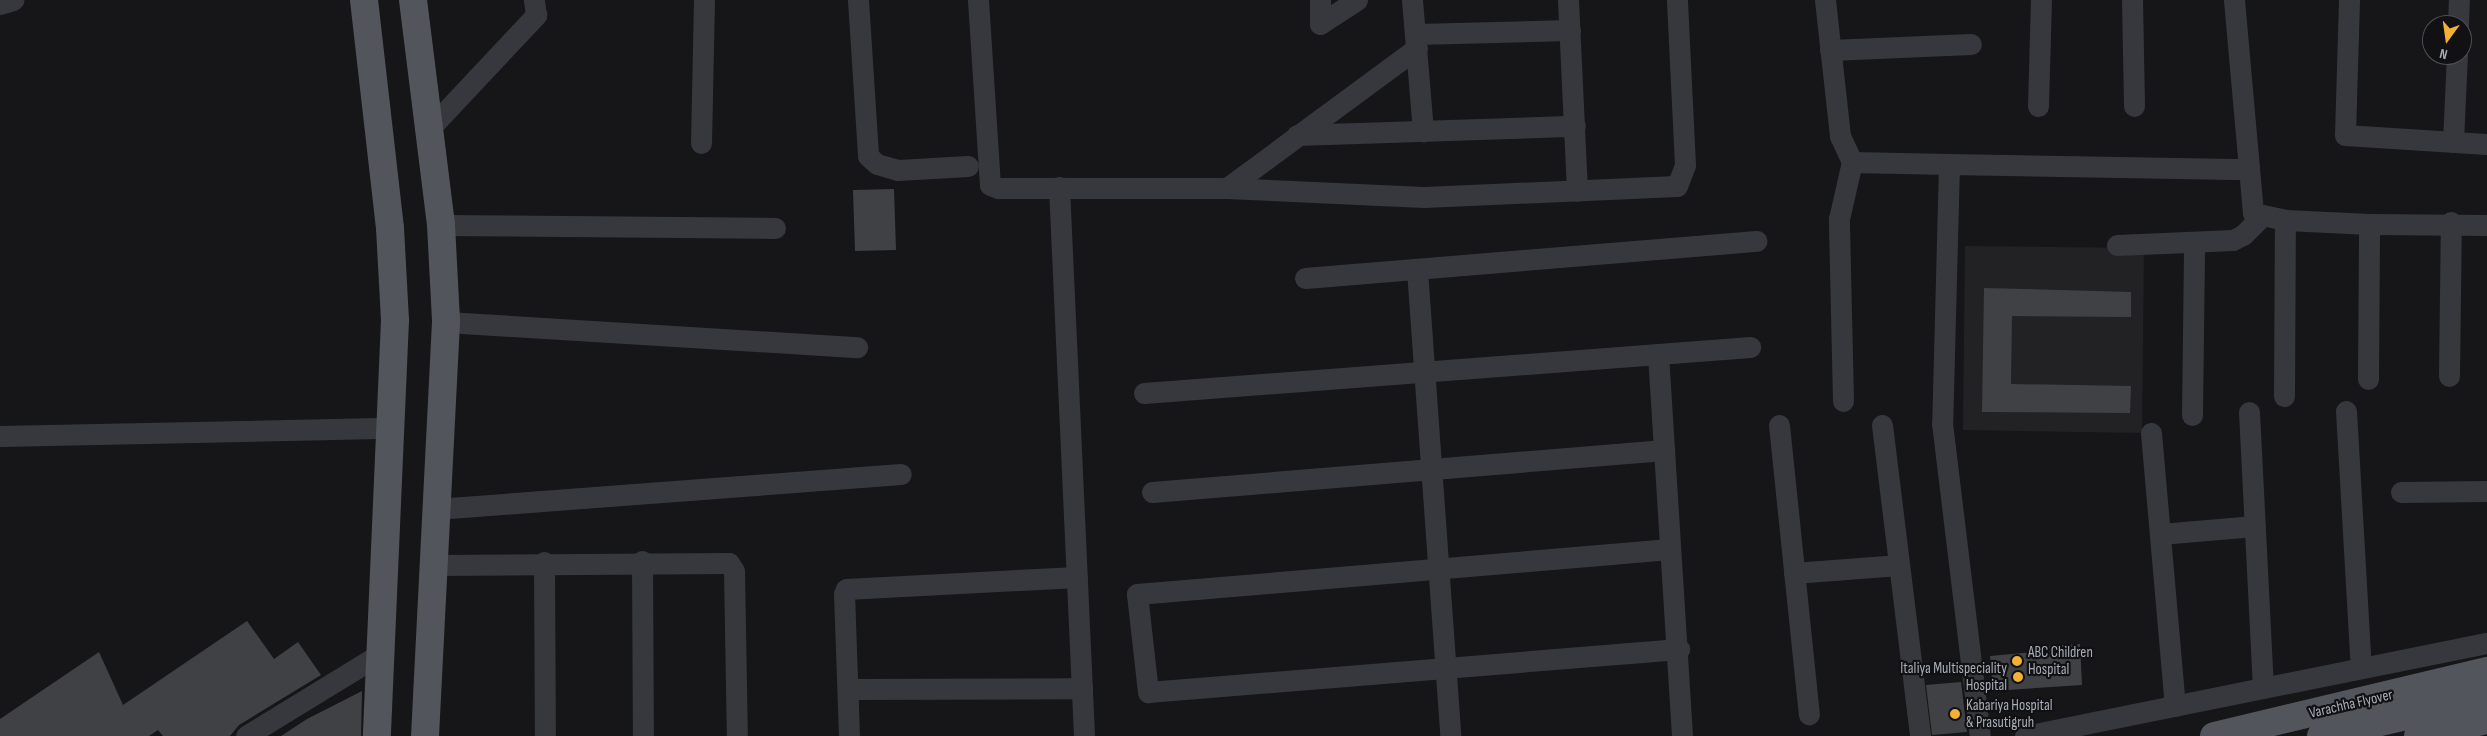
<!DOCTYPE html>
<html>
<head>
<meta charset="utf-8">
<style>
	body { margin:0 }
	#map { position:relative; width:2487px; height:736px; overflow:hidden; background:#161618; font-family:"Sofia Sans Condensed",sans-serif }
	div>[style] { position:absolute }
	.built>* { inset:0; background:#222225 }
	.building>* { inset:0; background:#404145 }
	.minor>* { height:21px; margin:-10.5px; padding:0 10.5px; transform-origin:10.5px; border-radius:10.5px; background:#37383d }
	.major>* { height:28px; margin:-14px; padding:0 14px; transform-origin:14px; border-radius:14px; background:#53555c }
	.dots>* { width:14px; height:14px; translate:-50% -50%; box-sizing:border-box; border:2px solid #111113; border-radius:50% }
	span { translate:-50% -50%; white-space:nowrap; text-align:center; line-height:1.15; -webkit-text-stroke:4.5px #111113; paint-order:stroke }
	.poi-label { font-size:15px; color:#a8adb8 }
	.left { translate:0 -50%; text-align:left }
	.right { translate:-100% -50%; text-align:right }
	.street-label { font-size:15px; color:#a8adb8 }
	.north { position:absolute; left:2422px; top:15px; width:50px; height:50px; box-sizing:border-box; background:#111113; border:1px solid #4d4f55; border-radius:50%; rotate:194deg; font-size:14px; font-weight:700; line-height:20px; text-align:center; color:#a8adb8 }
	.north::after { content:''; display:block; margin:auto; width:18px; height:22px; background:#f2b134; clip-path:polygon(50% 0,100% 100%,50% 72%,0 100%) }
</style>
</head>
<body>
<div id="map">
	<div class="built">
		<i style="clip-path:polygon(1965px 246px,2144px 248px,2142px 433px,1963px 430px)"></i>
	</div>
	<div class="building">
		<i style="clip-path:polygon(894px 189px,896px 250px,855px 251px,853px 190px)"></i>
		<i style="clip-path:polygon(1984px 288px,2131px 292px,2131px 317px,2012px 316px,2011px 384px,2131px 386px,2130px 413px,1982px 412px)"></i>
		<i style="clip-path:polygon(247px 621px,274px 659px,298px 642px,321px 675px,239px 725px,230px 736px,163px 736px,158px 730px,149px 736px,0 736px,0 719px,99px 652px,123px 705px)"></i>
		<i style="clip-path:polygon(2080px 644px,2082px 685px,1993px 691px,1990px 656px,2046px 651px,2046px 646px)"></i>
		<i style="clip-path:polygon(1961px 682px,1967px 732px,1932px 735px,1926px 685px)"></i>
		<i style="clip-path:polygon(362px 691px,361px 736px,281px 736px,307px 719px)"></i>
	</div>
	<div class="minor">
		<i style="left:858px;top:0;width:156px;rotate:86.3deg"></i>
		<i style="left:868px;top:156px;width:12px;rotate:42deg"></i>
		<i style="left:877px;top:164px;width:22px;rotate:16deg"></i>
		<i style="left:898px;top:170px;width:70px;rotate:-3.3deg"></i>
		<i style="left:978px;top:0;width:185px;rotate:86.3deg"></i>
		<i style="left:990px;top:185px;width:9px;rotate:21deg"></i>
		<i style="left:998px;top:188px;width:229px"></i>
		<i style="left:1227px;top:188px;width:197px;rotate:2.6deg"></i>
		<i style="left:1424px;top:197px;width:253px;rotate:-2.5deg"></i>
		<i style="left:1677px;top:186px;width:22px;rotate:-69deg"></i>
		<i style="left:1685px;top:165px;width:165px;rotate:-92.8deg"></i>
		<i style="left:1320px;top:0;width:24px;rotate:90deg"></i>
		<i style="left:1320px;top:24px;width:44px;rotate:-33deg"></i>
		<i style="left:1412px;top:0;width:132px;rotate:85.2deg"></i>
		<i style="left:1568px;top:0;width:191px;rotate:87.3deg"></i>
		<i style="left:1825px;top:0;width:137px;rotate:83.7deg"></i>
		<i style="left:1840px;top:136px;width:29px;rotate:65deg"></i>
		<i style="left:1852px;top:162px;width:97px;rotate:1.2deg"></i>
		<i style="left:1949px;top:164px;width:259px;rotate:91.5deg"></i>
		<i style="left:1942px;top:423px;width:315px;rotate:83.1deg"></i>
		<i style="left:2132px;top:0;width:106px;rotate:88.9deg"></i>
		<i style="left:2234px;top:0;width:214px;rotate:84.9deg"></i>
		<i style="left:2253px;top:213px;width:33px;rotate:12deg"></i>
		<i style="left:2285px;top:220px;width:84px;rotate:2.7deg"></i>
		<i style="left:2369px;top:224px;width:118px;rotate:0.5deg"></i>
		<i style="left:2349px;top:0;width:135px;rotate:91.7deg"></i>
		<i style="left:2345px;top:135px;width:142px;rotate:3.6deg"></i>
		<i style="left:0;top:4px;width:14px;rotate:-17deg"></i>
		<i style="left:2458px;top:25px;width:25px;rotate:-88deg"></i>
		<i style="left:1416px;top:34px;width:154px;rotate:-1.5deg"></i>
		<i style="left:1830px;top:50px;width:141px;rotate:-2.4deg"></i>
		<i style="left:2038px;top:106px;width:106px;rotate:-88.4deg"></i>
		<i style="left:431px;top:127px;width:154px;rotate:-46.8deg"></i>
		<i style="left:536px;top:15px;width:15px;rotate:-98deg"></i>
		<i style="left:1297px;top:135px;width:278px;rotate:-1.9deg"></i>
		<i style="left:2453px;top:142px;width:87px;rotate:-87.4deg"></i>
		<i style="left:701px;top:143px;width:143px;rotate:-88.8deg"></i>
		<i style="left:1949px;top:164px;width:300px;rotate:1deg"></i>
		<i style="left:1059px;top:187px;width:550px;rotate:87.39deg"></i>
		<i style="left:1227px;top:188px;width:236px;rotate:-36.4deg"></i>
		<i style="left:441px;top:225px;width:334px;rotate:0.5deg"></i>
		<i style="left:2117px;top:245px;width:116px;rotate:-2.5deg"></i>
		<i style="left:2233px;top:240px;width:11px;rotate:-27deg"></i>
		<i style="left:2243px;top:235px;width:28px;rotate:-45deg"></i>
		<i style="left:1417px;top:270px;width:467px;rotate:85.9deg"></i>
		<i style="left:1305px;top:278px;width:453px;rotate:-4.7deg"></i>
		<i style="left:446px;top:322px;width:412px;rotate:3.5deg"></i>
		<i style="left:1658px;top:354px;width:383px;rotate:86.4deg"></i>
		<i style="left:2449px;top:376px;width:154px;rotate:-89.3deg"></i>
		<i style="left:2368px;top:379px;width:155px;rotate:-89.6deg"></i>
		<i style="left:1144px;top:393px;width:608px;rotate:-4.34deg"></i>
		<i style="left:2284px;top:396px;width:176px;rotate:-89.7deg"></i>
		<i style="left:1843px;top:401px;width:182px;rotate:-91.3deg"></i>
		<i style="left:1839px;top:219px;width:58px;rotate:-77.2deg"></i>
		<i style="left:2346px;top:411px;width:257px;rotate:86.7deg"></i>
		<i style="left:2249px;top:412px;width:276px;rotate:87.1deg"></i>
		<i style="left:2192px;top:415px;width:172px;rotate:-89.3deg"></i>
		<i style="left:1779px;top:425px;width:291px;rotate:84.1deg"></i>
		<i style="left:1882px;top:425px;width:313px;rotate:83deg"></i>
		<i style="left:2151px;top:433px;width:274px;rotate:85deg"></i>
		<i style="left:0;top:436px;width:390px;rotate:-1.2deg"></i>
		<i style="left:1152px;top:492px;width:514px;rotate:-4.69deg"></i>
		<i style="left:2401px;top:492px;width:86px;rotate:-0.7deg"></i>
		<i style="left:436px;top:509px;width:466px;rotate:-4.3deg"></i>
		<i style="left:2160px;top:534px;width:95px;rotate:-4.8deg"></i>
		<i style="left:1670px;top:549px;width:535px;rotate:175.17deg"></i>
		<i style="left:1137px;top:594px;width:99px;rotate:83.6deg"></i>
		<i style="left:1148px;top:692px;width:533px;rotate:-4.63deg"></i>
		<i style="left:642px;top:561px;width:175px;rotate:89.7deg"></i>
		<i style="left:544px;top:562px;width:174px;rotate:89.7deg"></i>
		<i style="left:433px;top:565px;width:296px;rotate:-0.4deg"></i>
		<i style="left:729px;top:563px;width:9px;rotate:58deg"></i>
		<i style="left:734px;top:571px;width:165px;rotate:89deg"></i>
		<i style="left:1794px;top:573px;width:105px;rotate:-4.4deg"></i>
		<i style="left:848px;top:689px;width:234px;rotate:-0.2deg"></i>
		<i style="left:246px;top:736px;width:157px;rotate:-31.5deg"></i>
		<i style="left:849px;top:736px;width:142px;rotate:-92deg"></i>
		<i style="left:844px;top:594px;width:5px;rotate:-68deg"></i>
		<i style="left:846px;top:589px;width:231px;rotate:-3deg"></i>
		<i style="left:2025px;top:736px;width:471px;rotate:-11.4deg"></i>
	</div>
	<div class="major">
		<i style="left:364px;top:0;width:229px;rotate:83.5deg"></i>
		<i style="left:390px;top:228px;width:92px;rotate:86.9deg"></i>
		<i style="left:395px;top:320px;width:416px;rotate:92.5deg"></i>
		<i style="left:413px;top:0;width:227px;rotate:82.9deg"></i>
		<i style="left:441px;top:225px;width:97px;rotate:87deg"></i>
		<i style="left:446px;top:322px;width:415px;rotate:92.9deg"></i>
		<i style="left:2214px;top:736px;width:281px;rotate:-13.4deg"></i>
		<i style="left:2321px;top:736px;width:171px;rotate:-13.2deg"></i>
		<i style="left:2418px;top:736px;width:71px;rotate:-13.1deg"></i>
	</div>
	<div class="dots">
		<i style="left:2017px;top:661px;background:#f2b134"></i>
		<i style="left:2018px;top:677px;background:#f2b134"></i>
		<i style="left:1955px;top:714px;background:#f2b134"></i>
	</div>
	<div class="poi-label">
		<span class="left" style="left:2028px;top:661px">ABC Children<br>Hospital</span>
		<span class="right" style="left:2007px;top:677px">Italiya Multispeciality<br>Hospital</span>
		<span class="left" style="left:1966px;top:714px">Kabariya Hospital<br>&amp; Prasutigruh</span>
	</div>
	<div class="street-label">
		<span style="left:2351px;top:704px;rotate:-13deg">Varachha Flyover</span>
	</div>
	<div class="north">N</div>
</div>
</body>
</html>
